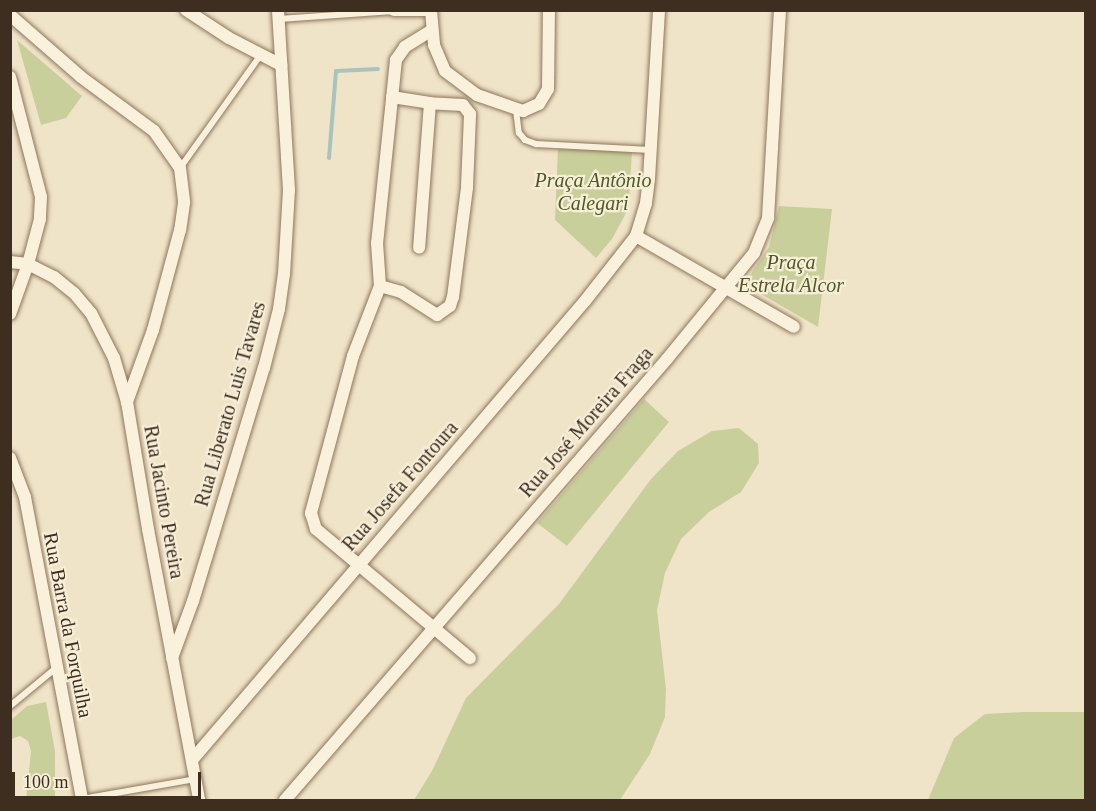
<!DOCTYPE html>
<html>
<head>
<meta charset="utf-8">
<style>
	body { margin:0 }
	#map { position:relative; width:1096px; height:811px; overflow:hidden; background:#f0e4c8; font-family:"Times New Roman",serif }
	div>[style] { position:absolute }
	.green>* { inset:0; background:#c9cf9b }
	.stream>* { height:4px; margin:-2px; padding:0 2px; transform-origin:2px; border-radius:2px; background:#a9c4bc }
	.roads { filter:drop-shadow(0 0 2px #8d765c) drop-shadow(0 0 2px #8d765c) }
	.service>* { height:6px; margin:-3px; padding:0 3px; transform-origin:3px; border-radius:3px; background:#faf1dc }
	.minor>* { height:12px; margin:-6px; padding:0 6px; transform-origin:6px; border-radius:6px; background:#faf1dc }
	span { translate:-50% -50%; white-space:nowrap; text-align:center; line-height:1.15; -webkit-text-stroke:4.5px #f7eed8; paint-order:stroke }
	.park-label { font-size:20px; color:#4d5a26; font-style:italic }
	.street-label { font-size:20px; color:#3d2e20 }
	.frame { position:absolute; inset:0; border:12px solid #3d2e20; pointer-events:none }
	.scale { position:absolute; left:12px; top:772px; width:189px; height:27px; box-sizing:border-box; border:3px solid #3d2e20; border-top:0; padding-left:8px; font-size:18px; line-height:21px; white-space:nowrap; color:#3d2e20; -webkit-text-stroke:4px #f7eed8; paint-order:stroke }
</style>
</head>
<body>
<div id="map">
	<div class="green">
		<i style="clip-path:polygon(17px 40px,82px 96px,66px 118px,41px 125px)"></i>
		<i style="clip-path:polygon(558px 147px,632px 151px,629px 201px,625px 215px,612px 239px,596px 258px,555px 220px)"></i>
		<i style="clip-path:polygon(779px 206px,832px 209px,818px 327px,744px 284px,769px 247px)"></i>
		<i style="clip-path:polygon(644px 399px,669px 422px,567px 546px,537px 523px)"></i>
		<i style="clip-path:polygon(739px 428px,758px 444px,759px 463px,741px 492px,709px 512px,681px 539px,665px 573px,657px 610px,666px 689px,665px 717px,650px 754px,620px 800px,414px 800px,432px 771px,466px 698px,559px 604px,651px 479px,678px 451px,712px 431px)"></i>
		<i style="clip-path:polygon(46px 702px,55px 751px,55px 800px,26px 800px,31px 751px,28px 741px,20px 736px,11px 739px,11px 720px,27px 706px)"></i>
		<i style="clip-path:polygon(1024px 712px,1085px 712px,1085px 800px,928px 800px,954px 738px,985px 714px)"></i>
	</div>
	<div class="stream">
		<i style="left:329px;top:158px;width:87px;rotate:-85.4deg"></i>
		<i style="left:336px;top:71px;width:42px;rotate:-2.7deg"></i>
	</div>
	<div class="roads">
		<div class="service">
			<i style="left:279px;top:19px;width:115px;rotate:-4deg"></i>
			<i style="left:516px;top:110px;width:23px;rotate:83deg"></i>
			<i style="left:519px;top:133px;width:9px;rotate:49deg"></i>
			<i style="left:525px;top:140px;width:12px;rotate:20deg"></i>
			<i style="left:536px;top:144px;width:115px;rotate:3deg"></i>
			<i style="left:180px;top:168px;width:138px;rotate:-54.5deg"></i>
			<i style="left:10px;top:706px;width:60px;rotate:-39.6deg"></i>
			<i style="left:82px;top:799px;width:116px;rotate:-10deg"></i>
		</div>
		<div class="minor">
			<i style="left:186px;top:10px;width:51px;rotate:33.1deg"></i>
			<i style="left:229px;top:38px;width:59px;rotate:27.4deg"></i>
			<i style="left:394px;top:10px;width:31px"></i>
			<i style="left:431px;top:10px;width:35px;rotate:85deg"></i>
			<i style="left:434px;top:45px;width:28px;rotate:67deg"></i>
			<i style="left:445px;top:71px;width:40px;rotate:37deg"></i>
			<i style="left:477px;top:95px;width:49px;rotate:19.2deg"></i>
			<i style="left:523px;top:111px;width:17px;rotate:-24deg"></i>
			<i style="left:539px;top:104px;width:17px;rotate:-59deg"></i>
			<i style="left:548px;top:89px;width:79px;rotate:-89.3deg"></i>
			<i style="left:10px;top:15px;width:94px;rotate:41.1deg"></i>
			<i style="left:81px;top:77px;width:91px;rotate:36.5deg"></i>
			<i style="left:154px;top:131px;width:45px;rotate:54.9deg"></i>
			<i style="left:180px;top:168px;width:35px;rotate:83deg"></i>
			<i style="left:184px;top:203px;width:27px;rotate:98deg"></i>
			<i style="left:180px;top:230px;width:104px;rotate:105.1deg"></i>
			<i style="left:153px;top:330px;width:77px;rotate:109.9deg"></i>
			<i style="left:432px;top:30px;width:32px;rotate:148deg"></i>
			<i style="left:405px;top:47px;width:16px;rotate:125deg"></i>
			<i style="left:396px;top:60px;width:184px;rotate:95.9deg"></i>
			<i style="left:377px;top:243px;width:43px;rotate:86deg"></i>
			<i style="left:380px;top:286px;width:75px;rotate:111.1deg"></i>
			<i style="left:353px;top:356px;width:163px;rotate:105deg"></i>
			<i style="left:311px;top:513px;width:17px;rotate:73deg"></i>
			<i style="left:316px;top:529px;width:201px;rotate:40deg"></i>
			<i style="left:10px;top:77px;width:124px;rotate:75.5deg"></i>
			<i style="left:41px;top:197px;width:22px;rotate:93deg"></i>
			<i style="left:40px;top:219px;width:47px;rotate:104.9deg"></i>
			<i style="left:28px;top:264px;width:53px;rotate:109.8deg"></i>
			<i style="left:392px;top:97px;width:38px;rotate:9deg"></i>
			<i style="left:430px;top:103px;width:145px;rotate:94.3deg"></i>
			<i style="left:636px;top:236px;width:182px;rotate:29.9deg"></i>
			<i style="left:10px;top:262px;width:18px;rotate:6deg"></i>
			<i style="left:28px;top:264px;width:29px;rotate:27deg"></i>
			<i style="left:54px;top:277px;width:26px;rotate:39deg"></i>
			<i style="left:74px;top:293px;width:26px;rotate:50deg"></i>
			<i style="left:91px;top:313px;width:51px;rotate:62.9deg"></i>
			<i style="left:114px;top:358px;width:46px;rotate:73.5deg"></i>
			<i style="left:127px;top:402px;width:129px;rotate:80.6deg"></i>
			<i style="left:148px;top:529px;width:276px;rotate:79.3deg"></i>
			<i style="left:380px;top:286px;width:22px;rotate:16deg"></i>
			<i style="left:401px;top:292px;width:43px;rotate:32.6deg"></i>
			<i style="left:437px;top:315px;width:16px;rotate:-35deg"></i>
			<i style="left:450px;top:306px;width:9px;rotate:-72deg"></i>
			<i style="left:453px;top:297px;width:111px;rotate:-82.7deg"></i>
			<i style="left:467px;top:187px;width:73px;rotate:-87.6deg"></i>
			<i style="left:470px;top:114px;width:11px;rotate:-128deg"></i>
			<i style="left:463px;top:105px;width:33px;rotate:-177deg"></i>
			<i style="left:10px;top:458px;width:42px;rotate:69deg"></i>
			<i style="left:25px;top:497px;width:308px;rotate:79.3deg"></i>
			<i style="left:172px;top:658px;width:61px;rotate:-69.8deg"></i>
			<i style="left:193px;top:601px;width:244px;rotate:-73.1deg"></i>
			<i style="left:264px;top:368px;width:61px;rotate:-75.7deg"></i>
			<i style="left:279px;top:309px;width:35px;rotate:-82deg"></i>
			<i style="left:284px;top:274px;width:84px;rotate:-86.6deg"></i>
			<i style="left:289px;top:190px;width:180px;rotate:-93.5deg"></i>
			<i style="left:192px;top:760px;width:604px;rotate:-49.43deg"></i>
			<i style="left:585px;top:301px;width:83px;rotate:-51.9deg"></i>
			<i style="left:636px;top:236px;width:34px;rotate:-73deg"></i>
			<i style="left:646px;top:203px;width:24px;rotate:-83deg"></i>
			<i style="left:649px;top:179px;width:169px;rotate:-86.6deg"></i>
			<i style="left:285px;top:800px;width:583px;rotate:-49.1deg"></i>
			<i style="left:667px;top:359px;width:137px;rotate:-50.6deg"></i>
			<i style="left:754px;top:253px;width:38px;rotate:-68deg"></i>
			<i style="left:768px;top:218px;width:208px;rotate:-86.7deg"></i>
		</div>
	</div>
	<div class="park-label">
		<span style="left:593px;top:192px">Praça Antônio<br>Calegari</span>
		<span style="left:791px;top:274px">Praça<br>Estrela Alcor</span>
	</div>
	<div class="street-label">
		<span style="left:230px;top:404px;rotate:-74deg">Rua Liberato Luis Tavares</span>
		<span style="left:586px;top:422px;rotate:-49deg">Rua José Moreira Fraga</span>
		<span style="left:400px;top:486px;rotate:-49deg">Rua Josefa Fontoura</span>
		<span style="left:164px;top:502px;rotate:80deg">Rua Jacinto Pereira</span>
		<span style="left:68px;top:625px;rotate:79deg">Rua Barra da Forquilha</span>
	</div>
	<div class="frame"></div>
	<div class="scale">100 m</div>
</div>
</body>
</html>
